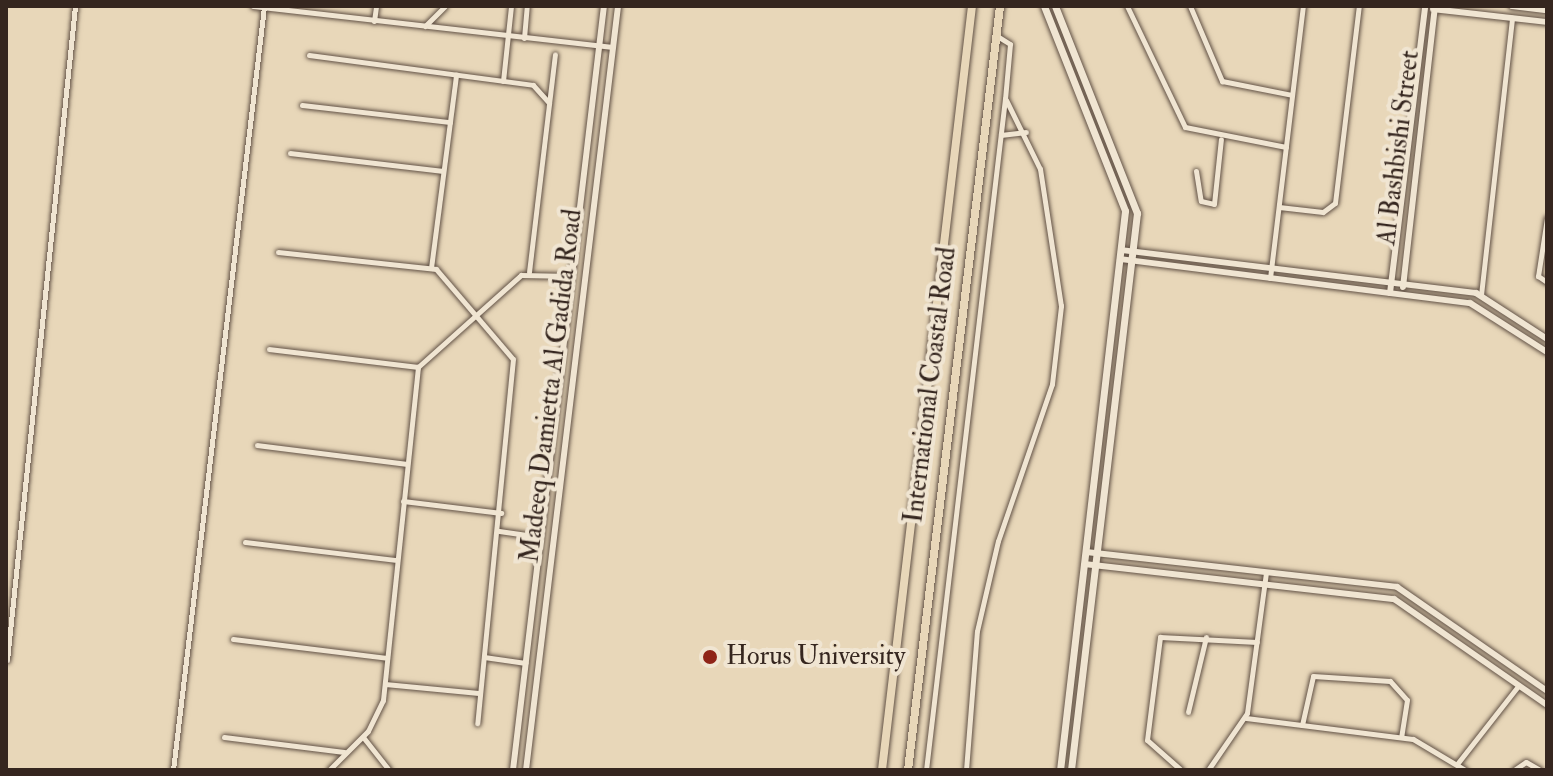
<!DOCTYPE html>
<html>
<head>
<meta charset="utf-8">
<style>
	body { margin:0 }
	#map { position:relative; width:1553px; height:776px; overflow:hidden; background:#e8d7b9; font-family:"IM FELL Double Pica",serif }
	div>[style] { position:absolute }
	.roads { filter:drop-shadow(0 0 2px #625246) drop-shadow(0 0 2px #625246) }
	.minor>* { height:5px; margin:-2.5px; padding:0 2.5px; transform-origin:2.5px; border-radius:2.5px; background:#f0e5d2 }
	.tertiary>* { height:6px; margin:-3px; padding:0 3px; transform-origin:3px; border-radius:3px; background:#f0e5d2 }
	.secondary>* { height:7px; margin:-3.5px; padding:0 3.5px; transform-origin:3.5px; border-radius:3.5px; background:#f0e5d2 }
	.trunk>* { height:8px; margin:-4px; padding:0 4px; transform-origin:4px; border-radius:4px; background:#e8d7b9 }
	.dots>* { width:22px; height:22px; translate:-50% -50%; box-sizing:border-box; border:4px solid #f0e5d2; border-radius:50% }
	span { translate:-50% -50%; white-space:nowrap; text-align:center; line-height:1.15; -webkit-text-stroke:8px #f0e5d2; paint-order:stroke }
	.street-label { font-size:26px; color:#35261f }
	.poi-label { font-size:26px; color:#35261f }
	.left { translate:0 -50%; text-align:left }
	.frame { position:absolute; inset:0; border:8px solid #35261f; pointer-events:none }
</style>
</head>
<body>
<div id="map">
	<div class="roads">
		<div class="minor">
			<i style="left:253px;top:6px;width:362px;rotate:6.5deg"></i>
			<i style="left:1127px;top:6px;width:134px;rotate:64.4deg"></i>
			<i style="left:1185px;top:127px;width:103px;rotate:11.2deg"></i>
			<i style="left:1190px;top:6px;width:82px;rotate:66.9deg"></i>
			<i style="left:1222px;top:81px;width:71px;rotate:11.3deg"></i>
			<i style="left:374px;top:21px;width:15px;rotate:-82deg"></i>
			<i style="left:425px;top:26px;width:28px;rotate:-45deg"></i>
			<i style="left:524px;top:38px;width:32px;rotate:-85deg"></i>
			<i style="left:309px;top:55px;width:226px;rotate:7.6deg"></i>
			<i style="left:533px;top:85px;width:24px;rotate:48deg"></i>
			<i style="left:503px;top:81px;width:75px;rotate:-83.9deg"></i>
			<i style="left:302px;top:105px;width:149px;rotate:6.6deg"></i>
			<i style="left:1001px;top:135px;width:25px;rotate:-7deg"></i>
			<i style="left:290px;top:153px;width:154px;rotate:6.7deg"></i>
			<i style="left:1196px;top:171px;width:30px;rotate:81deg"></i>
			<i style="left:1201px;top:201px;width:13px;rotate:13deg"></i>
			<i style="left:1214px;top:204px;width:65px;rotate:-83.9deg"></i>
			<i style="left:1279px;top:207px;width:44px;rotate:6.5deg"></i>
			<i style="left:1323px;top:212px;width:15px;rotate:-37deg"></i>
			<i style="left:1335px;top:203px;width:198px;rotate:-83.1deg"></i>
			<i style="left:1547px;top:218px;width:59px;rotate:98.8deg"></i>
			<i style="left:1538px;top:276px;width:11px;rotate:34deg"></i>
			<i style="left:278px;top:252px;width:159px;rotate:6.1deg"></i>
			<i style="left:436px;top:269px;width:118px;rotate:49.5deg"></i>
			<i style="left:513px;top:359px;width:366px;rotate:95.6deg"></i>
			<i style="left:431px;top:268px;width:195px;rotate:-82.6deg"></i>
			<i style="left:529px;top:272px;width:219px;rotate:-83.2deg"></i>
			<i style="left:1270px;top:278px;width:274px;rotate:-83.1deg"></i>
			<i style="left:1481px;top:295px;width:279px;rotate:-83.6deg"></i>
			<i style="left:269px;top:349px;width:150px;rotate:6.9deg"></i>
			<i style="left:257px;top:445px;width:151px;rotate:7.2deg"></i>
			<i style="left:403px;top:501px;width:99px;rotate:7deg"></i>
			<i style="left:499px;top:531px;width:42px;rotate:8.1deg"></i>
			<i style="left:245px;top:542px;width:153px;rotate:6.8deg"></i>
			<i style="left:233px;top:639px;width:155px;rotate:7deg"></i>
			<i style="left:484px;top:657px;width:42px;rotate:8.1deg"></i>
			<i style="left:7px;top:660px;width:658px;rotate:-84.06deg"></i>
			<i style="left:385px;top:684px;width:94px;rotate:5.5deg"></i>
			<i style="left:1188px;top:712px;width:77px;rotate:-76.5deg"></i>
			<i style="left:1246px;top:718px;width:168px;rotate:7.2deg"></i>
			<i style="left:1413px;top:739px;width:61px;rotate:30.8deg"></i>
			<i style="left:1302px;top:725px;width:50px;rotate:-77.3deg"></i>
			<i style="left:1313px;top:676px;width:77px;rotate:3.7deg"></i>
			<i style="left:1390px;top:681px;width:25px;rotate:48deg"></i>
			<i style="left:1407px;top:700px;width:37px;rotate:99deg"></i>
			<i style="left:224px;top:737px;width:121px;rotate:7.1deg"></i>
			<i style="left:363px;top:737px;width:42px;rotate:51.8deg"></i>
			<i style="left:1457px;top:764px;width:100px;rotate:-51.9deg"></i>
			<i style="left:173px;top:770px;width:768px;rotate:-83.2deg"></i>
			<i style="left:329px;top:770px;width:55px;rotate:-45deg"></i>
			<i style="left:368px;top:731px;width:34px;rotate:-64deg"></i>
			<i style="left:383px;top:700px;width:335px;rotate:-84deg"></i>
			<i style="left:418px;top:367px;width:138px;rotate:-41.8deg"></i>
			<i style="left:521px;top:275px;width:51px;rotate:1.1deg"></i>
			<i style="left:926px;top:770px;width:676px;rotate:-83.29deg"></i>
			<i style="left:1005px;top:99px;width:55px;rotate:-84.8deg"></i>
			<i style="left:1010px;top:44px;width:15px;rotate:-148deg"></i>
			<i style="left:966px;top:770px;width:139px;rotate:-85.5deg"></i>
			<i style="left:977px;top:631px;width:92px;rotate:-76.9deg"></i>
			<i style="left:998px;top:541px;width:166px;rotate:-71deg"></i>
			<i style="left:1052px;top:384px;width:79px;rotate:-83.4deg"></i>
			<i style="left:1061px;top:306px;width:139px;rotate:-98.7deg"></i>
			<i style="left:1040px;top:169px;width:77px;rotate:-116.2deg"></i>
			<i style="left:1181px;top:770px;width:45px;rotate:-138.6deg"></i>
			<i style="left:1147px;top:740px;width:104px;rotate:-82.8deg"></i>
			<i style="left:1160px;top:637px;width:97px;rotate:3deg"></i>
			<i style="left:1208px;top:770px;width:69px;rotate:-55.6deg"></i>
			<i style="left:1247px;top:713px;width:142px;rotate:-82.3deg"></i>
			<i style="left:1514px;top:770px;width:14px;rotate:-34deg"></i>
			<i style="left:1526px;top:762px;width:16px;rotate:30deg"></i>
		</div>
		<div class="tertiary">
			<i style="left:1512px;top:6px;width:35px;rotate:7deg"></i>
			<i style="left:1433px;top:9px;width:115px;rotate:6.5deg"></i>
			<i style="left:1121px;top:250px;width:358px;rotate:6.9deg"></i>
			<i style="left:1476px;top:293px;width:85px;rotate:32.9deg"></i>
			<i style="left:1120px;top:259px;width:353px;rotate:7.2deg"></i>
			<i style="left:1470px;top:303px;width:91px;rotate:32.5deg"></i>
			<i style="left:1403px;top:287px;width:283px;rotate:-83.5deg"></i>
			<i style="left:1390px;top:293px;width:289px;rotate:-83deg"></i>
			<i style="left:1087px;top:552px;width:312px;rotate:6.4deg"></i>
			<i style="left:1397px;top:587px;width:183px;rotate:34.7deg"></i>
			<i style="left:1085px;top:564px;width:311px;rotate:6.5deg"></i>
			<i style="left:1394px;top:599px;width:186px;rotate:34.7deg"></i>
			<i style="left:513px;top:770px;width:769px;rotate:-83.21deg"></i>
			<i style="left:526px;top:770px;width:770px;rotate:-83.13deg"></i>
		</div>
		<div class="secondary">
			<i style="left:1044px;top:6px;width:220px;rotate:68.4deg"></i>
			<i style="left:1125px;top:211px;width:563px;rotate:96.63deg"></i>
			<i style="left:1055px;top:6px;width:223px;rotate:68.4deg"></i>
			<i style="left:1137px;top:213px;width:561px;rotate:96.76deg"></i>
		</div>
		<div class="trunk">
			<i style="left:882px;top:770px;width:769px;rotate:-83.28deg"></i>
			<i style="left:908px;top:770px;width:770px;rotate:-83.13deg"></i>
		</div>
	</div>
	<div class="dots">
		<i style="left:710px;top:657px;background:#8f2418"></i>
	</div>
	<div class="street-label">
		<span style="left:1399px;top:148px;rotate:-83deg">Al Bashbishi Street</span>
		<span style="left:931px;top:385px;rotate:-83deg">International Coastal Road</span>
		<span style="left:552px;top:386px;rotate:-83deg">Madeeq Damietta Al Gadida Road</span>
	</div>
	<div class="poi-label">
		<span class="left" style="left:726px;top:657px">Horus University</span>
	</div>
	<div class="frame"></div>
</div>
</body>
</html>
